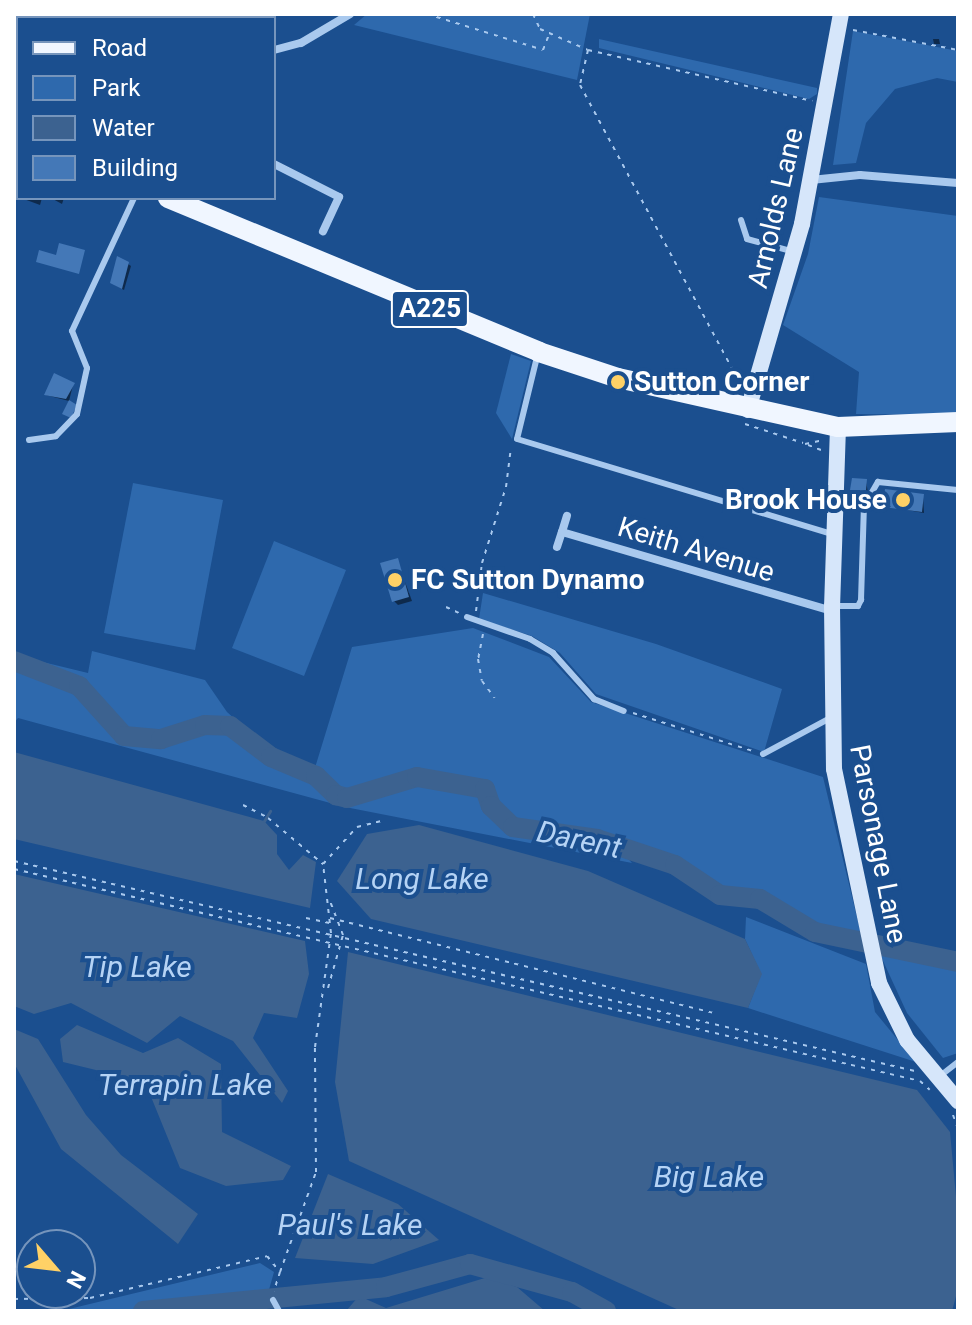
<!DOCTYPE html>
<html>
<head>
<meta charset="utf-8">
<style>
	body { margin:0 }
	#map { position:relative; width:972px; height:1325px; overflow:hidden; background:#1b4f8f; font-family:Roboto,sans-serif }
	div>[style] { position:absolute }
	.green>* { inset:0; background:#2e69ad }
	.water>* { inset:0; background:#3c6290 }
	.shadow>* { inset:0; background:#0007 }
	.stream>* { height:3px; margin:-1.5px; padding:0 1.5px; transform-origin:1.5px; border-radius:1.5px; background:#3c6290 }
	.river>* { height:20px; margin:-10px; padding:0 10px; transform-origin:10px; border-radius:10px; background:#3c6290 }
	.building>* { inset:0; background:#4478b7 }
	.path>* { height:2px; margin-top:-1px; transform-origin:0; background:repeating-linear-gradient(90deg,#a9c9ee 0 4px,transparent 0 10px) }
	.lane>* { height:6px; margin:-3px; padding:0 3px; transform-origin:3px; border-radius:3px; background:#a9c9ee }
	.street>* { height:8px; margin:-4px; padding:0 4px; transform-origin:4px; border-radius:4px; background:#a9c9ee }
	.secondary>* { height:16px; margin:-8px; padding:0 8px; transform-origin:8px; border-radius:8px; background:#d6e6fa }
	.primary>* { height:20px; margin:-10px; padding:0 10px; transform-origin:10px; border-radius:10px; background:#f0f6ff }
	.dots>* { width:22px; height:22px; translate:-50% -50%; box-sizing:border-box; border:4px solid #1b4f8f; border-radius:50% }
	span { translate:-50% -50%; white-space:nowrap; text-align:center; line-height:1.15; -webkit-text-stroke:8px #1b4f8f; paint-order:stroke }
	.shield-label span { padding:2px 6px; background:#1b4f8f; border:2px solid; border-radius:6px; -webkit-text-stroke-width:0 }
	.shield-label { font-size:26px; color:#fff; font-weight:700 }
	.street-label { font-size:28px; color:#fff }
	.poi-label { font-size:28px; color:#fff; font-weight:700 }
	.left { translate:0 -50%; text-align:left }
	.right { translate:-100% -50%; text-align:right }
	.water-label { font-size:30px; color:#b5d3f5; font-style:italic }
	.frame { position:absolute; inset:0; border:16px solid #fff; pointer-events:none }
	.legend { position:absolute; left:16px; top:16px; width:260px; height:184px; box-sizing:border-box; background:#1b4f8f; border:2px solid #7695bc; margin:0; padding:10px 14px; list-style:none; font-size:24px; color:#fff }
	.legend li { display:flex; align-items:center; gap:16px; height:40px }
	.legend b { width:40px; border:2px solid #7695bc }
	.north { position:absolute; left:16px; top:1229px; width:80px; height:80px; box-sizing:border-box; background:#1b4f8f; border:2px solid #7695bc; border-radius:50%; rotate:118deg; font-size:22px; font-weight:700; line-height:32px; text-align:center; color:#fff }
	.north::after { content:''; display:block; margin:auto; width:28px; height:36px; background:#ffd166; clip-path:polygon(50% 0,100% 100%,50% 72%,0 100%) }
</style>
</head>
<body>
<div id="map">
	<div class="green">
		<i style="clip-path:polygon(367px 14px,590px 14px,577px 80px,354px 25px)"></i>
		<i style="clip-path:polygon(853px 31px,958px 51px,958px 82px,937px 78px,895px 89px,866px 123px,856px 163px,833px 165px)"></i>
		<i style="clip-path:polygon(599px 39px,817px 88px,817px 94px,809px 99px,599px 48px)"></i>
		<i style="clip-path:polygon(819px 197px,958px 216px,958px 415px,856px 414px,859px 372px,783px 325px,808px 254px)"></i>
		<i style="clip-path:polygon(511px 354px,531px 361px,512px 439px,496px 413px)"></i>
		<i style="clip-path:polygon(133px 483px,223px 500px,195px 650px,104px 633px)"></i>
		<i style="clip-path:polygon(274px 541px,346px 570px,304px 676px,232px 648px)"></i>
		<i style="clip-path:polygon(483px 593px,656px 644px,782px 689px,764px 752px,596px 694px,560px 653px,532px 636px,479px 619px)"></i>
		<i style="clip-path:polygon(473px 628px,549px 657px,591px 702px,823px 777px,862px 938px,811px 926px,760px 896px,722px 890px,678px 863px,615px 844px,632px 863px,345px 807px,18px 718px,14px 723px,14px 655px,88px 673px,92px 651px,205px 680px,227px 712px,276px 756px,314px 771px,352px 647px)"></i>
		<i style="clip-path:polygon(746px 917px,866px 964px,875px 1012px,916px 1062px,748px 1008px,761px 974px,745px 939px)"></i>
		<i style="clip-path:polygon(878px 950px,958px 965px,958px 1053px,943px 1058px,907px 1013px)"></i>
		<i style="clip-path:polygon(260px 1263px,274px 1272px,263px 1311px,14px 1311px,69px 1309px)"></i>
	</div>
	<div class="water">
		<i style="clip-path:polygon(14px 752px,264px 821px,277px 835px,277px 854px,289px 870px,303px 855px,316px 862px,310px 908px,14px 839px)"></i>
		<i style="clip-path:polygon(419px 825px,588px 871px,745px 939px,762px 974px,748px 1008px,371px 919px,337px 881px,367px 834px)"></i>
		<i style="clip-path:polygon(14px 874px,305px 941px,309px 974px,297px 1018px,264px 1013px,253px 1038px,288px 1091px,282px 1103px,233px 1041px,180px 1016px,147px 1043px,71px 1003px,34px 1014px,14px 1006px)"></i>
		<i style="clip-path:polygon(348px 952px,917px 1090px,950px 1132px,958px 1218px,958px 1289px,952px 1311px,681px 1311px,349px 1161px,335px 1082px)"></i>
		<i style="clip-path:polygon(77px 1025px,143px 1053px,178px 1038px,221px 1064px,222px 1132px,291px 1166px,283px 1180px,226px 1186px,180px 1168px,145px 1082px,63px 1062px,60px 1039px)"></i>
		<i style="clip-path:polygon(14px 1029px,38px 1039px,86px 1115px,121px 1155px,198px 1214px,178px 1244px,61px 1149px,14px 1063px)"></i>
		<i style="clip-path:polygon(328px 1174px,398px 1204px,439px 1240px,373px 1264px,295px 1258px)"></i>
		<i style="clip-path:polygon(488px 1277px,517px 1287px,545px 1311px,346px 1311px,359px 1296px,386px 1308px)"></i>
	</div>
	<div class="shadow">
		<i style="clip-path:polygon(22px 14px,118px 14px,21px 18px)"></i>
		<i style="clip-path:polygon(933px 39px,939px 39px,940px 44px,934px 44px)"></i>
		<i style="clip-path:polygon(14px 174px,18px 175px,14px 203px)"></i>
		<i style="clip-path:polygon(21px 198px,42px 198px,40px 205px)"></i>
		<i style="clip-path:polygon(51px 198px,64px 198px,62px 204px)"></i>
		<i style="clip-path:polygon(128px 264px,131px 266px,124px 290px,115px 285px)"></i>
		<i style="clip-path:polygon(73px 385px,69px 401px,46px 395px)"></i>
		<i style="clip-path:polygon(866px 481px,868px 493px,853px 489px)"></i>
		<i style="clip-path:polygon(923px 496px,924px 513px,885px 506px)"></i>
		<i style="clip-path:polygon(397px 560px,412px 601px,398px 605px,394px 601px)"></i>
	</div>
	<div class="stream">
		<i style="left:264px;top:821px;width:12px;rotate:-59deg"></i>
	</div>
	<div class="river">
		<i style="left:14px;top:661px;width:70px;rotate:21deg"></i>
		<i style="left:79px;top:686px;width:67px;rotate:48deg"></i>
		<i style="left:124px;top:736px;width:37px;rotate:5deg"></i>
		<i style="left:161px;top:739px;width:46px;rotate:-17.7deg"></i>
		<i style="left:205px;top:725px;width:25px;rotate:2deg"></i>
		<i style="left:230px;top:726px;width:51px;rotate:37.1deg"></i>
		<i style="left:271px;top:757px;width:49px;rotate:22.9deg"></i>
		<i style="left:316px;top:776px;width:28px;rotate:44deg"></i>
		<i style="left:336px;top:795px;width:11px;rotate:15deg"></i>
		<i style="left:347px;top:798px;width:73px;rotate:-16.7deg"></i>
		<i style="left:417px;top:777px;width:69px;rotate:10deg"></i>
		<i style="left:485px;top:789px;width:18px;rotate:71deg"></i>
		<i style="left:491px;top:806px;width:30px;rotate:44deg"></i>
		<i style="left:513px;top:827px;width:85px;rotate:8.1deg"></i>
		<i style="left:597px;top:839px;width:82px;rotate:18.4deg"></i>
		<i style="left:675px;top:865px;width:54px;rotate:33.7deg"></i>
		<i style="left:720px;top:895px;width:40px;rotate:5.7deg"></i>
		<i style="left:760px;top:899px;width:64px;rotate:31deg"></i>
		<i style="left:815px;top:932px;width:146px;rotate:11.8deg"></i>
		<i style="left:143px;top:1311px;width:244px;rotate:-5.6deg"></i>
		<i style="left:386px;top:1287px;width:87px;rotate:-15.3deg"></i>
		<i style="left:470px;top:1264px;width:106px;rotate:15.4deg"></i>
		<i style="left:572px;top:1292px;width:39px;rotate:29deg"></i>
	</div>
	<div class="building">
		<i style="clip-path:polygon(20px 14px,113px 14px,19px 18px)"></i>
		<i style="clip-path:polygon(59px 243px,85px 250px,79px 274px,36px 262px,39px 250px,56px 255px)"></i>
		<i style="clip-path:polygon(117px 256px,129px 262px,122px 289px,110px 283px)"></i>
		<i style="clip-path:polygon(54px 373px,75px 383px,66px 399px,44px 395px)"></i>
		<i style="clip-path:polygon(69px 400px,77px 405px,71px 418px,62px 414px)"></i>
		<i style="clip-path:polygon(852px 478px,867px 479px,866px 491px,850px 490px)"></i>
		<i style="clip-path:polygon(885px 489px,924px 494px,922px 512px,883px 507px)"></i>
		<i style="clip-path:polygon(398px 558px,409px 597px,392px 602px,380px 563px)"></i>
	</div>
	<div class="path">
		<i style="left:427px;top:14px;width:121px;rotate:17.2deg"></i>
		<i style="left:543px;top:50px;width:17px;rotate:-69deg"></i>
		<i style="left:533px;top:14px;width:17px;rotate:65deg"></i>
		<i style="left:540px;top:29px;width:52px;rotate:23.6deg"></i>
		<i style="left:588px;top:50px;width:230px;rotate:12.8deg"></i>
		<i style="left:131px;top:18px;width:4px;rotate:-90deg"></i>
		<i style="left:853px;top:30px;width:107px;rotate:10.8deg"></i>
		<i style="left:588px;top:50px;width:36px;rotate:103deg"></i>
		<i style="left:580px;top:85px;width:338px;rotate:61.8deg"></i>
		<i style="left:745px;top:424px;width:61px;rotate:18.1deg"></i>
		<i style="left:821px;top:450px;width:17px;rotate:-159deg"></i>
		<i style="left:805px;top:444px;width:19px;rotate:-12deg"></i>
		<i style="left:446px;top:607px;width:14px;rotate:25deg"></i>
		<i style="left:476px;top:611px;width:48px;rotate:-82.9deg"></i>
		<i style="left:482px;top:563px;width:80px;rotate:-72.5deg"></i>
		<i style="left:506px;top:487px;width:40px;rotate:-82.9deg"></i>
		<i style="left:483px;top:634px;width:25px;rotate:101deg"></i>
		<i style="left:478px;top:659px;width:22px;rotate:80deg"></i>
		<i style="left:482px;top:681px;width:21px;rotate:53deg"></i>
		<i style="left:633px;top:713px;width:126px;rotate:17.6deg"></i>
		<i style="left:243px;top:805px;width:28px;rotate:27deg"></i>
		<i style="left:268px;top:818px;width:72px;rotate:39.9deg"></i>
		<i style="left:323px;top:864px;width:50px;rotate:-47.4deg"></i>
		<i style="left:357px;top:827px;width:25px;rotate:-14deg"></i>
		<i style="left:14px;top:861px;width:925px;rotate:13.12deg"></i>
		<i style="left:14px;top:869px;width:930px;rotate:13.17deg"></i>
		<i style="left:920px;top:1081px;width:13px;rotate:42deg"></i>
		<i style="left:306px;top:918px;width:24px;rotate:12deg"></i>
		<i style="left:330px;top:918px;width:399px;rotate:13.9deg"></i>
		<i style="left:328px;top:988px;width:55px;rotate:-74.2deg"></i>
		<i style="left:343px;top:935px;width:39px;rotate:-111deg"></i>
		<i style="left:953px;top:1115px;width:15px;rotate:70deg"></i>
		<i style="left:280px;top:1272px;width:106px;rotate:-70.2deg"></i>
		<i style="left:316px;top:1172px;width:125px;rotate:-90.5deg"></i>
		<i style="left:315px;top:1047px;width:115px;rotate:-82deg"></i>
		<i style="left:331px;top:933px;width:69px;rotate:-96.6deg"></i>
		<i style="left:14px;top:1299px;width:76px;rotate:-0.8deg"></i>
		<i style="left:90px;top:1298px;width:182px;rotate:-13.3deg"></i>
		<i style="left:267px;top:1256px;width:21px;rotate:51deg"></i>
		<i style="left:280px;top:1272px;width:20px;rotate:108deg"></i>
	</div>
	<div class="lane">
		<i style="left:741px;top:220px;width:20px;rotate:72deg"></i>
		<i style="left:747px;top:239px;width:46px;rotate:15.3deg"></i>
		<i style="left:537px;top:357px;width:84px;rotate:103.7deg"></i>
		<i style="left:517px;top:439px;width:331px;rotate:16.8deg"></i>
		<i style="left:29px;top:440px;width:27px;rotate:-8deg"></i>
		<i style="left:56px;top:436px;width:30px;rotate:-46deg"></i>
		<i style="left:77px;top:414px;width:47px;rotate:-77.7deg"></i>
		<i style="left:87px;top:368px;width:40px;rotate:-112deg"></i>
		<i style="left:72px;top:331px;width:147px;rotate:-65deg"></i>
		<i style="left:835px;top:606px;width:23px"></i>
		<i style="left:858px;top:606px;width:7px;rotate:-63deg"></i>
		<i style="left:861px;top:600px;width:94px;rotate:-88.2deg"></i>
		<i style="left:864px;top:506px;width:28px;rotate:-60deg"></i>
		<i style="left:878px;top:482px;width:80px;rotate:5.7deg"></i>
		<i style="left:467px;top:617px;width:67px;rotate:19.2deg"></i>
		<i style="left:530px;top:639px;width:27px;rotate:31deg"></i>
		<i style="left:553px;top:653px;width:62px;rotate:48.3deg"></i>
		<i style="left:594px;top:699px;width:32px;rotate:22deg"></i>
		<i style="left:763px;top:754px;width:76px;rotate:-28.2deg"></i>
		<i style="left:940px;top:1076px;width:23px;rotate:-38deg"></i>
		<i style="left:273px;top:1300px;width:13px;rotate:61deg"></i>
	</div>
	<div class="street">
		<i style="left:274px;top:50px;width:28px;rotate:-15deg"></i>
		<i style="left:301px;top:43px;width:57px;rotate:-30.6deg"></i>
		<i style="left:274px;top:164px;width:73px;rotate:26.9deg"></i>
		<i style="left:339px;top:197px;width:38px;rotate:115deg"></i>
		<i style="left:811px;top:180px;width:49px;rotate:-5.8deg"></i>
		<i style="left:860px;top:175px;width:98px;rotate:4.7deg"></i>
		<i style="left:562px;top:532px;width:17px;rotate:-73deg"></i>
		<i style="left:557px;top:547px;width:16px;rotate:-72deg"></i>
		<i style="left:562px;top:532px;width:281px;rotate:16.3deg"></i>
	</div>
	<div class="secondary">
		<i style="left:748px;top:410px;width:194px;rotate:-73.8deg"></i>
		<i style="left:802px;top:224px;width:214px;rotate:-79.5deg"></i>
		<i style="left:838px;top:427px;width:179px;rotate:91.9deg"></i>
		<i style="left:832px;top:606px;width:163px;rotate:89.3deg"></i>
		<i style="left:834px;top:769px;width:219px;rotate:78.1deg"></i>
		<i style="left:879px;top:983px;width:64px;rotate:63.8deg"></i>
		<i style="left:907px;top:1040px;width:80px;rotate:50.1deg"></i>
	</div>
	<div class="primary">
		<i style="left:14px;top:148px;width:4px;rotate:14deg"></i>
		<i style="left:168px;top:198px;width:402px;rotate:22.5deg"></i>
		<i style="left:539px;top:352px;width:83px;rotate:18.2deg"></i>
		<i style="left:618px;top:378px;width:225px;rotate:12.6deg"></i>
		<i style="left:838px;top:427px;width:120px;rotate:-2.4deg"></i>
	</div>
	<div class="dots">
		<i style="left:618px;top:382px;background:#ffd166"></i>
		<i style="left:903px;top:500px;background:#ffd166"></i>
		<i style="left:395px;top:580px;background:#ffd166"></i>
	</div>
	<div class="shield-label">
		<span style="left:430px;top:309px">A225</span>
	</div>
	<div class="street-label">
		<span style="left:776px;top:208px;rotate:-77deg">Arnolds Lane</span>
		<span style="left:696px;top:550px;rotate:17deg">Keith Avenue</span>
		<span style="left:878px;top:844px;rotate:79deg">Parsonage Lane</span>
	</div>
	<div class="poi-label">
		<span class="left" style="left:634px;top:382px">Sutton Corner</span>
		<span class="right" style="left:887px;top:500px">Brook House</span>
		<span class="left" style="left:411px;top:580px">FC Sutton Dynamo</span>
	</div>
	<div class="water-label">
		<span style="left:579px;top:840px;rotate:12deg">Darent</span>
		<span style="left:422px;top:879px">Long Lake</span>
		<span style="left:137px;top:967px">Tip Lake</span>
		<span style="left:185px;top:1085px">Terrapin Lake</span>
		<span style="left:709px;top:1177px">Big Lake</span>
		<span style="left:350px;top:1225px">Paul's Lake</span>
	</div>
	<div class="frame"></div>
	<ul class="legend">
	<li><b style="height:10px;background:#f0f6ff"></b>Road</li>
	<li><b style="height:22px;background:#2e69ad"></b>Park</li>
	<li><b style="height:22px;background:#3c6290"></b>Water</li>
	<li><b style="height:22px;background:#4478b7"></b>Building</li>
	</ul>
	<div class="north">N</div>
</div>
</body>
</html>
